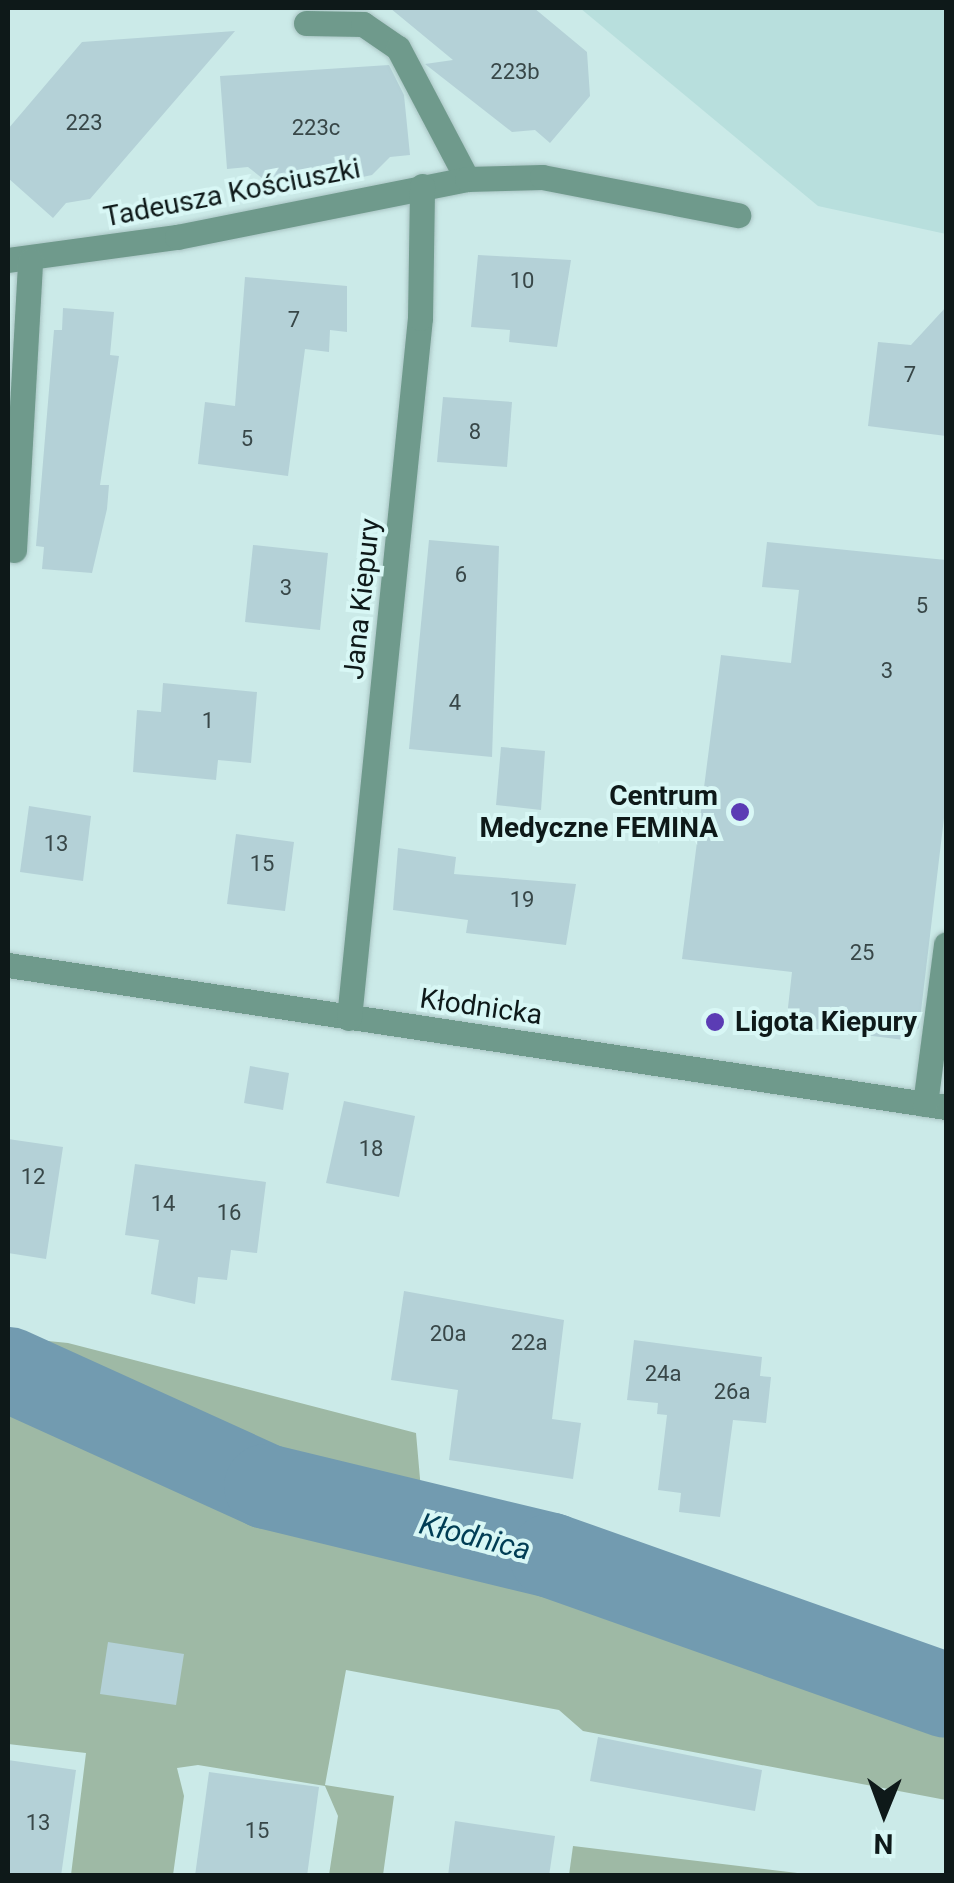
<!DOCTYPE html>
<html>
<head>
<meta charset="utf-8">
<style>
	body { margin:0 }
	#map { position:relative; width:954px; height:1883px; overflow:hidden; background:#cbeae8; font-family:Roboto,sans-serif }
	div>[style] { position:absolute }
	.built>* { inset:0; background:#b8dfdd }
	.green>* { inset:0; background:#9eb9a5 }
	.river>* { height:85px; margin:-42.5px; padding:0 42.5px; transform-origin:42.5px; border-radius:42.5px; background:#729bb0 }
	.building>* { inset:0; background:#b4d1d7 }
	.roads { filter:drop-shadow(0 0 2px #a9c4c3) drop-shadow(0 0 2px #a9c4c3) }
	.minor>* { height:25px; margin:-12.5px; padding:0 12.5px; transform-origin:12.5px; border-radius:12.5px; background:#6f9a8c }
	.dots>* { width:28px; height:28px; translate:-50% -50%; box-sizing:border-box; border:5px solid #d8f7f5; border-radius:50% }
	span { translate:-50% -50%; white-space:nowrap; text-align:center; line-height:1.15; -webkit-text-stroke:8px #d8f7f5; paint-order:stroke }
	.number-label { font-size:22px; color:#384748 }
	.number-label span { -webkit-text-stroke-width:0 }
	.street-label { font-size:28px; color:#0e1919 }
	.poi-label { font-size:28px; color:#0e1919; font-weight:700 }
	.right { translate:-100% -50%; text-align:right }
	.left { translate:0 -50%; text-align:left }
	.water-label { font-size:30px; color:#003d54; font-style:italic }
	.frame { position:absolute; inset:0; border:10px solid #0e1919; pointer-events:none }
	.north { position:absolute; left:834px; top:1763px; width:100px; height:100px; -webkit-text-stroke:8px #d8f7f5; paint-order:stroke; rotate:181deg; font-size:28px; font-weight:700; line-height:40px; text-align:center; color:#0e1919 }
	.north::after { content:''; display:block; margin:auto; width:35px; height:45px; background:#0e1919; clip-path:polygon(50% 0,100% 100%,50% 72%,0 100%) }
</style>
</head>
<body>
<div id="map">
	<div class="built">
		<i style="clip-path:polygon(580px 8px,946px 8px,946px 234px,818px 206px)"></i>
	</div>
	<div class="green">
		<i style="clip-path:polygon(8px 1337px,68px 1343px,416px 1433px,421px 1490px,704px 1566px,946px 1674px,946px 1800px,583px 1731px,559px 1710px,346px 1670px,325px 1785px,394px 1796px,383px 1875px,329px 1875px,338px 1816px,325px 1786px,198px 1765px,177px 1768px,184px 1796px,173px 1875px,71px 1875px,86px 1753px,8px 1744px)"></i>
		<i style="clip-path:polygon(573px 1846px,814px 1875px,569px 1875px)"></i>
	</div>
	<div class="river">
		<i style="left:8px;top:1369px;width:283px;rotate:24.4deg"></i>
		<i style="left:266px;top:1486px;width:293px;rotate:13.6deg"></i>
		<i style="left:551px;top:1555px;width:419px;rotate:19.5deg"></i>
	</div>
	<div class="building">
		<i style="clip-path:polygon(390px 8px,534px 8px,587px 52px,590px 96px,550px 143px,535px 130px,512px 132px,425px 64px,453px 60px)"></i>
		<i style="clip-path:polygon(235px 31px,90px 199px,66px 203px,53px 218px,8px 178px,8px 129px,82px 42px)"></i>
		<i style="clip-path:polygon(389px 65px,404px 95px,410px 155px,390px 157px,372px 175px,282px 194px,248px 167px,227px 169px,220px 76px)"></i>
		<i style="clip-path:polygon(478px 255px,571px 260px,557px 347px,509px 342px,510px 330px,471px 327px)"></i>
		<i style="clip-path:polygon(245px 277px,347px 286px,347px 332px,330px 330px,329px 352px,305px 349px,288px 476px,198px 464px,205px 402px,235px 406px)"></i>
		<i style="clip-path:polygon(946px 307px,946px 436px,868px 426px,878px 342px,911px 345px)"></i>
		<i style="clip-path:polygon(63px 308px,114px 312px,110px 355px,119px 356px,100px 485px,109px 485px,107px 509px,92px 573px,42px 569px,44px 547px,36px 546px,54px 330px,62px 330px)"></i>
		<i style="clip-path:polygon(443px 397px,512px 402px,507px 467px,437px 462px)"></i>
		<i style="clip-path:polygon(429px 540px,499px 546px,492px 757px,409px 749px)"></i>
		<i style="clip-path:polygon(767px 542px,946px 560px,946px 801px,919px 1028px,904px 1040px,786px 1025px,792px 972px,682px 959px,721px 655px,791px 663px,799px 590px,762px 587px)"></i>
		<i style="clip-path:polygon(253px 545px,328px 553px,320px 630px,245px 622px)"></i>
		<i style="clip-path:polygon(163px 683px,257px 692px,251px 763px,218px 760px,216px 780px,133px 772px,137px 710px,161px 712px)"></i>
		<i style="clip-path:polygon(501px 747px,545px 751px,541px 810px,496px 805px)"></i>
		<i style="clip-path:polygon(29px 806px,91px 816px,83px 881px,20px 872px)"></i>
		<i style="clip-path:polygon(236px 834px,294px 842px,285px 911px,227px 904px)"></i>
		<i style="clip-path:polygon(398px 848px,456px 857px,454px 874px,576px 884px,566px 945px,466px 933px,468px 920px,393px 910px)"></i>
		<i style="clip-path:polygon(250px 1066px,289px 1073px,283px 1110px,244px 1103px)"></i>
		<i style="clip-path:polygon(344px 1101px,415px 1116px,399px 1197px,326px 1183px)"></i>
		<i style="clip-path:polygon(8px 1139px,63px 1147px,46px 1259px,8px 1253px)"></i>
		<i style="clip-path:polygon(135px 1164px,266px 1182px,257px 1253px,231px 1250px,227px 1280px,198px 1277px,195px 1304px,151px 1294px,159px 1240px,125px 1235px)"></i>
		<i style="clip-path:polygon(404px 1291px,564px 1320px,552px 1419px,581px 1423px,573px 1479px,449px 1460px,458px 1390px,391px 1380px)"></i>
		<i style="clip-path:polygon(634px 1340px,762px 1357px,760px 1376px,771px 1377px,766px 1423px,733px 1420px,720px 1517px,679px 1512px,681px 1493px,658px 1490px,667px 1415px,657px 1414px,658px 1403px,627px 1400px)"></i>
		<i style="clip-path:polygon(108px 1642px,184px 1654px,176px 1705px,100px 1694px)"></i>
		<i style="clip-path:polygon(598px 1737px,762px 1770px,755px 1811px,590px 1781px)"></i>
		<i style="clip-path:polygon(8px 1760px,76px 1770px,61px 1876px,8px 1876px)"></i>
		<i style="clip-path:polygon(209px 1772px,319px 1787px,307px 1876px,195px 1876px)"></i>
		<i style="clip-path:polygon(455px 1821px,555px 1836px,549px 1876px,448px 1876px)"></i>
	</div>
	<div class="roads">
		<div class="minor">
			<i style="left:306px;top:23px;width:57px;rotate:1deg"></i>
			<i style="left:363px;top:24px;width:42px;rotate:34.4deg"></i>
			<i style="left:398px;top:48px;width:148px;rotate:62.2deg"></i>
			<i style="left:8px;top:260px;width:171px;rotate:-7.8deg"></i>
			<i style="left:177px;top:237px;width:296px;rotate:-11.3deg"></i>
			<i style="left:467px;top:179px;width:75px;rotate:-1.5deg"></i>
			<i style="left:542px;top:177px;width:200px;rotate:11deg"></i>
			<i style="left:14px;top:550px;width:290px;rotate:-86.8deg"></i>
			<i style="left:8px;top:965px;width:949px;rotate:8.61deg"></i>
			<i style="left:349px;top:1018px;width:704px;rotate:-84.21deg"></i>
			<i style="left:420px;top:318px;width:132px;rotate:-89.1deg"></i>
			<i style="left:925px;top:1104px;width:161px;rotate:-82.5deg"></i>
		</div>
	</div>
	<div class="dots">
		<i style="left:740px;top:812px;background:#5b3cb4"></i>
		<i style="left:715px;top:1022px;background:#5b3cb4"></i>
	</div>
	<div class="number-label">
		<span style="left:515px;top:72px">223b</span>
		<span style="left:84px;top:123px">223</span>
		<span style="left:316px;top:128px">223c</span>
		<span style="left:522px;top:281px">10</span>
		<span style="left:294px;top:320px">7</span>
		<span style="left:910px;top:375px">7</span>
		<span style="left:475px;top:432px">8</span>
		<span style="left:247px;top:439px">5</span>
		<span style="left:461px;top:575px">6</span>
		<span style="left:286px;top:588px">3</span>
		<span style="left:922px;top:606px">5</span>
		<span style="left:887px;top:671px">3</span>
		<span style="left:455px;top:703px">4</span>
		<span style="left:208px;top:721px">1</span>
		<span style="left:56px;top:844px">13</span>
		<span style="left:262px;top:864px">15</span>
		<span style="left:522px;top:900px">19</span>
		<span style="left:862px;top:953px">25</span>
		<span style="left:371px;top:1149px">18</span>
		<span style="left:33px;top:1177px">12</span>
		<span style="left:163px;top:1204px">14</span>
		<span style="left:229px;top:1213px">16</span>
		<span style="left:448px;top:1334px">20a</span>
		<span style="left:529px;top:1343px">22a</span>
		<span style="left:663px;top:1374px">24a</span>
		<span style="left:732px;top:1392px">26a</span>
		<span style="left:38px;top:1823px">13</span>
		<span style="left:257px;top:1831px">15</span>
	</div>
	<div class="street-label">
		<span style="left:232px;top:193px;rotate:-11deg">Tadeusza Kościuszki</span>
		<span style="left:362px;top:599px;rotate:-84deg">Jana Kiepury</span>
		<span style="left:481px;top:1007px;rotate:8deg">Kłodnicka</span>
	</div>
	<div class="poi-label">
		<span class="right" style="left:718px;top:812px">Centrum<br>Medyczne FEMINA</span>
		<span class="left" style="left:735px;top:1022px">Ligota Kiepury</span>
	</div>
	<div class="water-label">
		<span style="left:475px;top:1537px;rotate:14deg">Kłodnica</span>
	</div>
	<div class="frame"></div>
	<div class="north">N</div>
</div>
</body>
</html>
